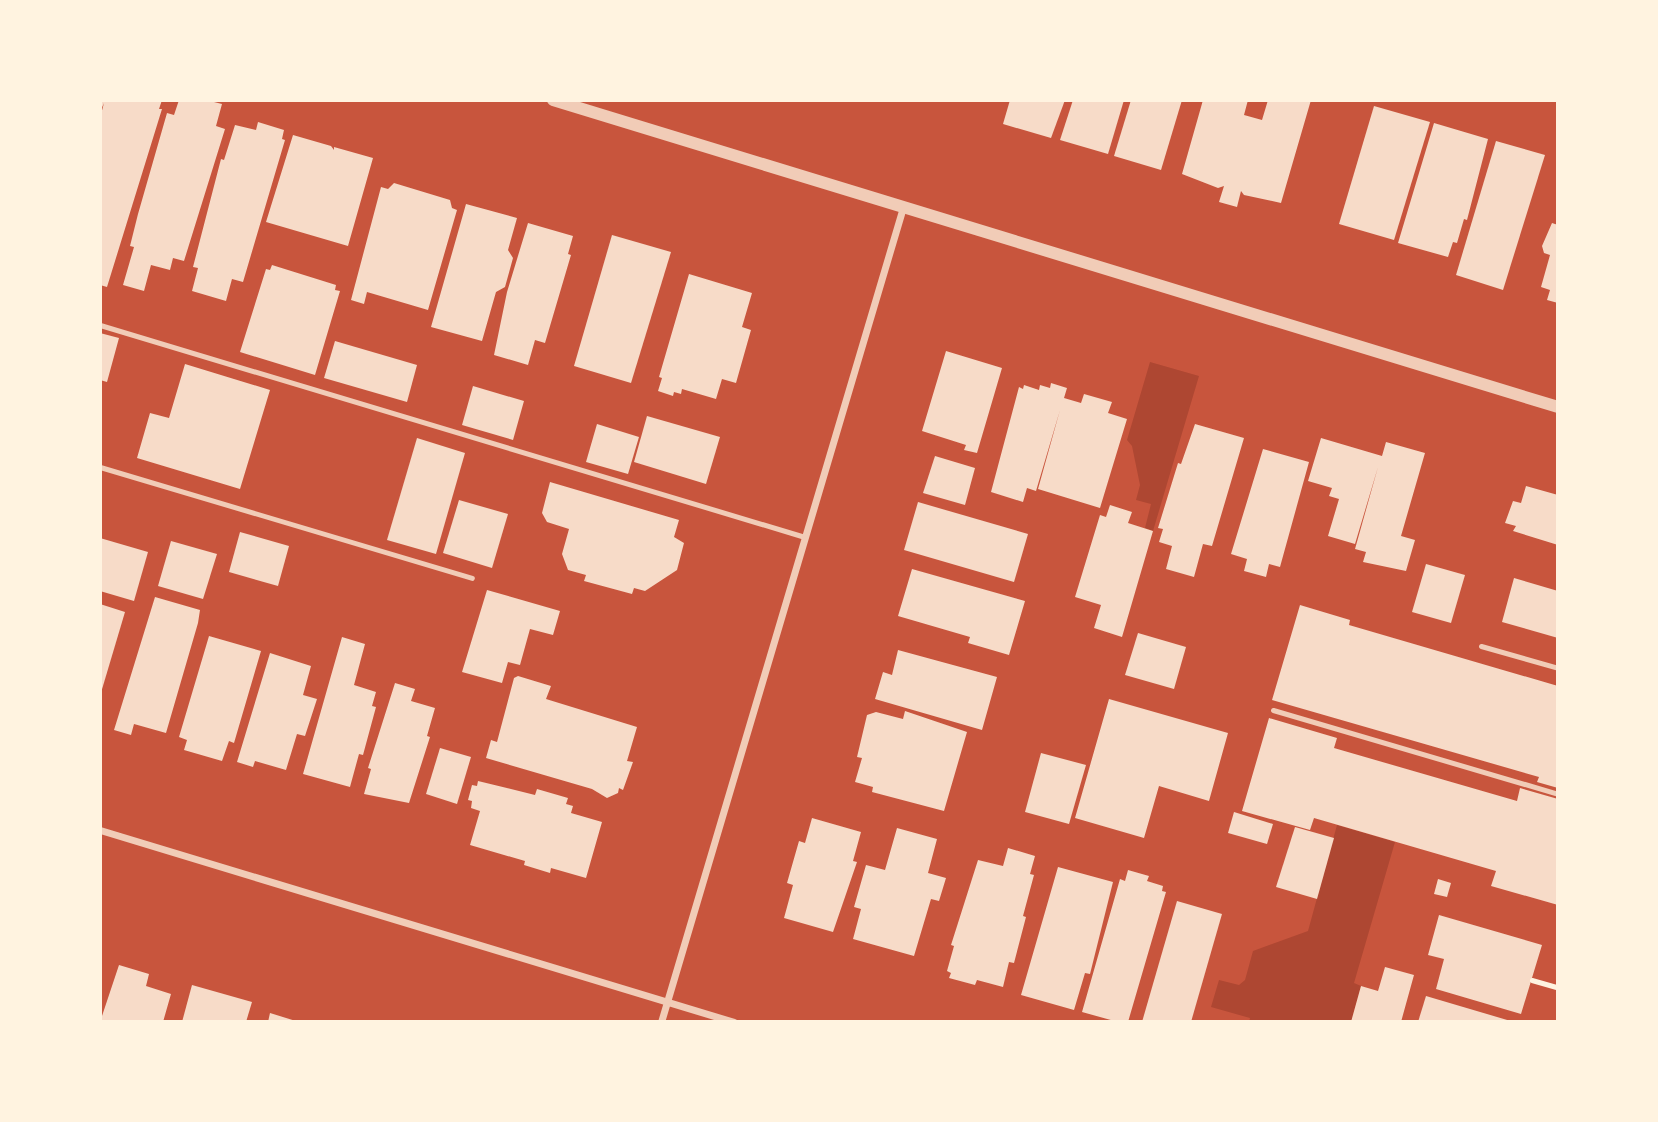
<!DOCTYPE html>
<html>
<head>
<meta charset="utf-8">
<style>
	body { margin:0 }
	#map { position:relative; width:1658px; height:1122px; overflow:hidden; background:#c8553d; font-family:"Public Sans",sans-serif }
	div>[style] { position:absolute }
	.green>* { inset:0; background:#ae4732 }
	.building>* { inset:0; background:#f7dbc8 }
	.path>* { height:4.5px; margin:-2.25px; padding:0 2.25px; transform-origin:2.25px; border-radius:2.25px; background:#fff3e0 }
	.service>* { height:5px; margin:-2.5px; padding:0 2.5px; transform-origin:2.5px; border-radius:2.5px; background:#f1ccb7 }
	.minor>* { height:7px; margin:-3.5px; padding:0 3.5px; transform-origin:3.5px; border-radius:3.5px; background:#f1ccb7 }
	.tertiary>* { height:12px; margin:-6px; padding:0 6px; transform-origin:6px; border-radius:6px; background:#f1ccb7 }
	span { translate:-50% -50%; white-space:nowrap; text-align:center; line-height:1.15; -webkit-text-stroke:5px #fff3e0; paint-order:stroke }
	.frame { position:absolute; inset:0; border:102px solid #fff3e0; pointer-events:none }
</style>
</head>
<body>
<div id="map">
	<div class="green">
		<i style="clip-path:polygon(1150px 362px,1199px 376px,1153px 531px,1145px 528px,1151px 504px,1136px 500px,1140px 485px,1132px 446px,1127px 440px)"></i>
		<i style="clip-path:polygon(1337px 825px,1395px 842px,1354px 983px,1361px 986px,1351px 1022px,1249px 1022px,1250px 1018px,1211px 1007px,1219px 980px,1239px 985px,1245px 980px,1253px 951px,1308px 931px)"></i>
	</div>
	<div class="building">
		<i style="clip-path:polygon(100px 100px,162px 100px,159px 109px,162px 109px,107px 287px,100px 285px,100px 118px,104px 103px,100px 112px)"></i>
		<i style="clip-path:polygon(179px 100px,206px 100px,222px 104px,216px 126px,225px 129px,184px 261px,173px 258px,170px 270px,151px 265px,144px 291px,123px 285px,134px 247px,130px 246px,138px 214px,167px 113px,174px 115px)"></i>
		<i style="clip-path:polygon(1010px 100px,1065px 100px,1051px 138px,1003px 124px)"></i>
		<i style="clip-path:polygon(1073px 100px,1124px 100px,1108px 154px,1060px 140px)"></i>
		<i style="clip-path:polygon(1131px 100px,1182px 100px,1161px 170px,1114px 156px)"></i>
		<i style="clip-path:polygon(1203px 100px,1248px 100px,1244px 115px,1262px 120px,1268px 100px,1311px 100px,1281px 203px,1244px 195px,1241px 191px,1237px 207px,1219px 202px,1224px 186px,1218px 188px,1182px 174px)"></i>
		<i style="clip-path:polygon(1374px 106px,1430px 122px,1394px 240px,1339px 224px)"></i>
		<i style="clip-path:polygon(258px 122px,284px 130px,282px 139px,285px 140px,243px 282px,232px 279px,226px 301px,192px 291px,198px 268px,193px 267px,221px 159px,224px 160px,235px 125px,256px 130px)"></i>
		<i style="clip-path:polygon(1434px 123px,1488px 139px,1467px 220px,1464px 219px,1457px 243px,1453px 242px,1448px 257px,1398px 243px)"></i>
		<i style="clip-path:polygon(293px 135px,331px 146px,334px 150px,334px 147px,373px 158px,348px 246px,266px 222px)"></i>
		<i style="clip-path:polygon(1496px 141px,1545px 155px,1503px 290px,1456px 275px)"></i>
		<i style="clip-path:polygon(394px 183px,450px 200px,452px 208px,457px 210px,428px 310px,367px 292px,364px 304px,351px 300px,381px 187px,388px 189px)"></i>
		<i style="clip-path:polygon(466px 204px,517px 218px,508px 250px,513px 258px,505px 287px,496px 292px,482px 341px,431px 327px)"></i>
		<i style="clip-path:polygon(528px 223px,573px 236px,568px 254px,571px 255px,545px 343px,535px 340px,528px 365px,494px 355px,507px 292px)"></i>
		<i style="clip-path:polygon(1552px 223px,1558px 225px,1558px 303px,1547px 300px,1550px 290px,1541px 287px,1550px 255px,1544px 253px,1542px 246px)"></i>
		<i style="clip-path:polygon(612px 235px,671px 252px,631px 383px,574px 366px)"></i>
		<i style="clip-path:polygon(272px 265px,336px 285px,335px 290px,340px 291px,315px 375px,240px 352px,266px 269px,270px 270px)"></i>
		<i style="clip-path:polygon(689px 274px,752px 293px,742px 327px,751px 330px,736px 383px,722px 379px,716px 399px,682px 389px,681px 394px,674px 392px,673px 396px,658px 391px,662px 378px,659px 377px)"></i>
		<i style="clip-path:polygon(100px 333px,119px 338px,107px 382px,100px 380px)"></i>
		<i style="clip-path:polygon(335px 341px,417px 365px,407px 402px,324px 378px)"></i>
		<i style="clip-path:polygon(946px 351px,1002px 368px,977px 453px,964px 450px,966px 445px,922px 431px)"></i>
		<i style="clip-path:polygon(185px 364px,270px 390px,240px 489px,137px 458px,150px 413px,169px 418px)"></i>
		<i style="clip-path:polygon(1051px 383px,1067px 388px,1064px 398px,1081px 403px,1084px 394px,1112px 402px,1108px 413px,1127px 419px,1100px 508px,1038px 489px,1060px 410px,1036px 491px,1027px 488px,1023px 502px,991px 492px,1019px 387px,1023px 389px,1024px 385px,1039px 390px,1040px 385px,1050px 388px)"></i>
		<i style="clip-path:polygon(473px 386px,524px 401px,513px 440px,462px 425px)"></i>
		<i style="clip-path:polygon(647px 416px,720px 437px,706px 484px,634px 462px)"></i>
		<i style="clip-path:polygon(597px 424px,639px 437px,628px 474px,586px 462px)"></i>
		<i style="clip-path:polygon(1195px 424px,1244px 438px,1212px 546px,1203px 544px,1194px 577px,1166px 569px,1172px 546px,1159px 542px,1163px 529px,1158px 528px,1178px 463px,1181px 464px)"></i>
		<i style="clip-path:polygon(417px 438px,465px 453px,436px 554px,387px 540px)"></i>
		<i style="clip-path:polygon(1321px 438px,1382px 456px,1386px 442px,1425px 453px,1401px 536px,1415px 540px,1406px 571px,1363px 562px,1366px 552px,1355px 549px,1378px 467px,1355px 544px,1328px 536px,1339px 499px,1329px 496px,1332px 488px,1308px 481px)"></i>
		<i style="clip-path:polygon(1263px 449px,1309px 462px,1280px 567px,1269px 564px,1266px 577px,1244px 571px,1247px 559px,1231px 554px)"></i>
		<i style="clip-path:polygon(935px 456px,975px 468px,965px 505px,923px 493px)"></i>
		<i style="clip-path:polygon(550px 482px,679px 520px,674px 537px,684px 543px,677px 570px,645px 591px,634px 588px,632px 594px,584px 581px,586px 575px,568px 570px,562px 554px,569px 529px,547px 522px,542px 513px)"></i>
		<i style="clip-path:polygon(1526px 486px,1558px 495px,1558px 545px,1513px 531px,1516px 526px,1505px 523px,1513px 501px,1521px 503px)"></i>
		<i style="clip-path:polygon(459px 500px,508px 514px,492px 568px,443px 553px)"></i>
		<i style="clip-path:polygon(918px 502px,1028px 534px,1014px 582px,904px 550px)"></i>
		<i style="clip-path:polygon(1110px 505px,1132px 512px,1128px 523px,1153px 531px,1122px 637px,1094px 628px,1101px 605px,1075px 597px,1100px 515px,1106px 517px)"></i>
		<i style="clip-path:polygon(240px 532px,289px 546px,278px 586px,229px 572px)"></i>
		<i style="clip-path:polygon(100px 538px,148px 552px,134px 601px,100px 591px)"></i>
		<i style="clip-path:polygon(171px 541px,217px 554px,203px 599px,158px 586px)"></i>
		<i style="clip-path:polygon(1426px 564px,1465px 575px,1451px 623px,1412px 612px)"></i>
		<i style="clip-path:polygon(912px 569px,1025px 601px,1009px 655px,968px 643px,970px 637px,898px 616px)"></i>
		<i style="clip-path:polygon(1514px 578px,1558px 591px,1558px 638px,1502px 622px)"></i>
		<i style="clip-path:polygon(487px 590px,560px 611px,553px 635px,530px 629px,520px 665px,508px 662px,502px 683px,462px 672px)"></i>
		<i style="clip-path:polygon(155px 597px,200px 610px,198px 623px,166px 733px,134px 724px,131px 735px,114px 730px)"></i>
		<i style="clip-path:polygon(100px 604px,125px 612px,100px 696px)"></i>
		<i style="clip-path:polygon(1300px 605px,1350px 620px,1349px 625px,1558px 686px,1558px 788px,1537px 782px,1539px 777px,1272px 700px)"></i>
		<i style="clip-path:polygon(1138px 633px,1186px 647px,1174px 689px,1125px 675px)"></i>
		<i style="clip-path:polygon(209px 636px,261px 651px,234px 743px,229px 741px,222px 761px,184px 750px,187px 740px,179px 737px)"></i>
		<i style="clip-path:polygon(342px 637px,365px 644px,354px 685px,376px 692px,372px 706px,376px 707px,363px 755px,359px 754px,350px 787px,303px 774px)"></i>
		<i style="clip-path:polygon(898px 650px,997px 677px,982px 730px,875px 699px,883px 672px,892px 675px)"></i>
		<i style="clip-path:polygon(270px 653px,311px 666px,303px 695px,317px 699px,305px 736px,297px 734px,286px 770px,255px 761px,253px 767px,237px 762px)"></i>
		<i style="clip-path:polygon(518px 676px,551px 686px,546px 699px,637px 727px,627px 761px,633px 762px,623px 790px,619px 788px,618px 793px,607px 798px,592px 789px,486px 758px,491px 740px,497px 742px,514px 678px)"></i>
		<i style="clip-path:polygon(395px 683px,415px 689px,411px 701px,435px 708px,427px 736px,430px 737px,409px 803px,364px 794px,371px 769px,368px 768px)"></i>
		<i style="clip-path:polygon(1109px 699px,1228px 733px,1209px 801px,1159px 786px,1144px 838px,1075px 818px)"></i>
		<i style="clip-path:polygon(905px 711px,967px 732px,944px 811px,872px 792px,873px 787px,855px 782px,862px 758px,857px 757px,867px 715px,876px 712px,903px 719px)"></i>
		<i style="clip-path:polygon(1269px 718px,1337px 738px,1334px 748px,1517px 801px,1520px 788px,1558px 799px,1558px 905px,1491px 886px,1496px 871px,1314px 818px,1310px 830px,1242px 811px)"></i>
		<i style="clip-path:polygon(440px 748px,471px 757px,457px 804px,426px 794px)"></i>
		<i style="clip-path:polygon(1041px 753px,1086px 765px,1069px 824px,1025px 812px)"></i>
		<i style="clip-path:polygon(478px 781px,535px 795px,537px 789px,568px 798px,566px 804px,573px 806px,571px 813px,602px 822px,586px 878px,551px 868px,550px 873px,524px 865px,525px 861px,470px 845px,480px 811px,471px 808px,472px 801px,468px 800px,472px 785px,477px 786px)"></i>
		<i style="clip-path:polygon(1234px 812px,1273px 824px,1267px 844px,1228px 833px)"></i>
		<i style="clip-path:polygon(812px 818px,861px 832px,853px 861px,857px 862px,833px 932px,784px 918px,793px 885px,787px 883px,799px 841px,805px 843px)"></i>
		<i style="clip-path:polygon(1295px 827px,1334px 838px,1317px 899px,1276px 887px)"></i>
		<i style="clip-path:polygon(897px 828px,937px 839px,928px 873px,946px 878px,939px 901px,931px 899px,914px 956px,853px 939px,861px 909px,854px 907px,866px 865px,885px 870px)"></i>
		<i style="clip-path:polygon(1008px 848px,1035px 856px,1030px 874px,1034px 875px,1023px 916px,1026px 917px,1014px 963px,1009px 962px,1003px 987px,977px 980px,975px 985px,949px 978px,951px 973px,947px 971px,954px 946px,951px 945px,978px 860px,1003px 866px)"></i>
		<i style="clip-path:polygon(1058px 867px,1113px 882px,1090px 974px,1085px 973px,1074px 1010px,1021px 995px)"></i>
		<i style="clip-path:polygon(1128px 870px,1149px 876px,1147px 881px,1163px 886px,1162px 891px,1166px 892px,1128px 1022px,1118px 1022px,1082px 1012px,1120px 879px,1125px 881px)"></i>
		<i style="clip-path:polygon(1438px 879px,1451px 883px,1447px 897px,1434px 894px)"></i>
		<i style="clip-path:polygon(1177px 901px,1222px 914px,1191px 1022px,1142px 1022px)"></i>
		<i style="clip-path:polygon(1439px 915px,1542px 945px,1521px 1014px,1436px 989px,1444px 959px,1428px 955px)"></i>
		<i style="clip-path:polygon(119px 965px,149px 974px,146px 986px,171px 994px,163px 1022px,100px 1022px)"></i>
		<i style="clip-path:polygon(1385px 967px,1414px 975px,1401px 1022px,1351px 1022px,1361px 986px,1378px 991px)"></i>
		<i style="clip-path:polygon(192px 985px,252px 1002px,246px 1022px,182px 1022px)"></i>
		<i style="clip-path:polygon(1426px 996px,1514px 1022px,1418px 1022px)"></i>
		<i style="clip-path:polygon(270px 1013px,299px 1022px,268px 1022px)"></i>
	</div>
	<div class="path">
		<i style="left:1532px;top:980px;width:25px;rotate:16deg"></i>
	</div>
	<div class="service">
		<i style="left:100px;top:325px;width:736px;rotate:16.74deg"></i>
		<i style="left:100px;top:467px;width:388px;rotate:16.6deg"></i>
		<i style="left:1481px;top:646px;width:80px;rotate:15.9deg"></i>
		<i style="left:1273px;top:710px;width:297px;rotate:16.4deg"></i>
	</div>
	<div class="minor">
		<i style="left:100px;top:830px;width:662px;rotate:16.85deg"></i>
		<i style="left:661px;top:1022px;width:850px;rotate:-73.46deg"></i>
	</div>
	<div class="tertiary">
		<i style="left:553px;top:100px;width:1051px;rotate:16.99deg"></i>
	</div>
	<div class="frame"></div>
</div>
</body>
</html>
